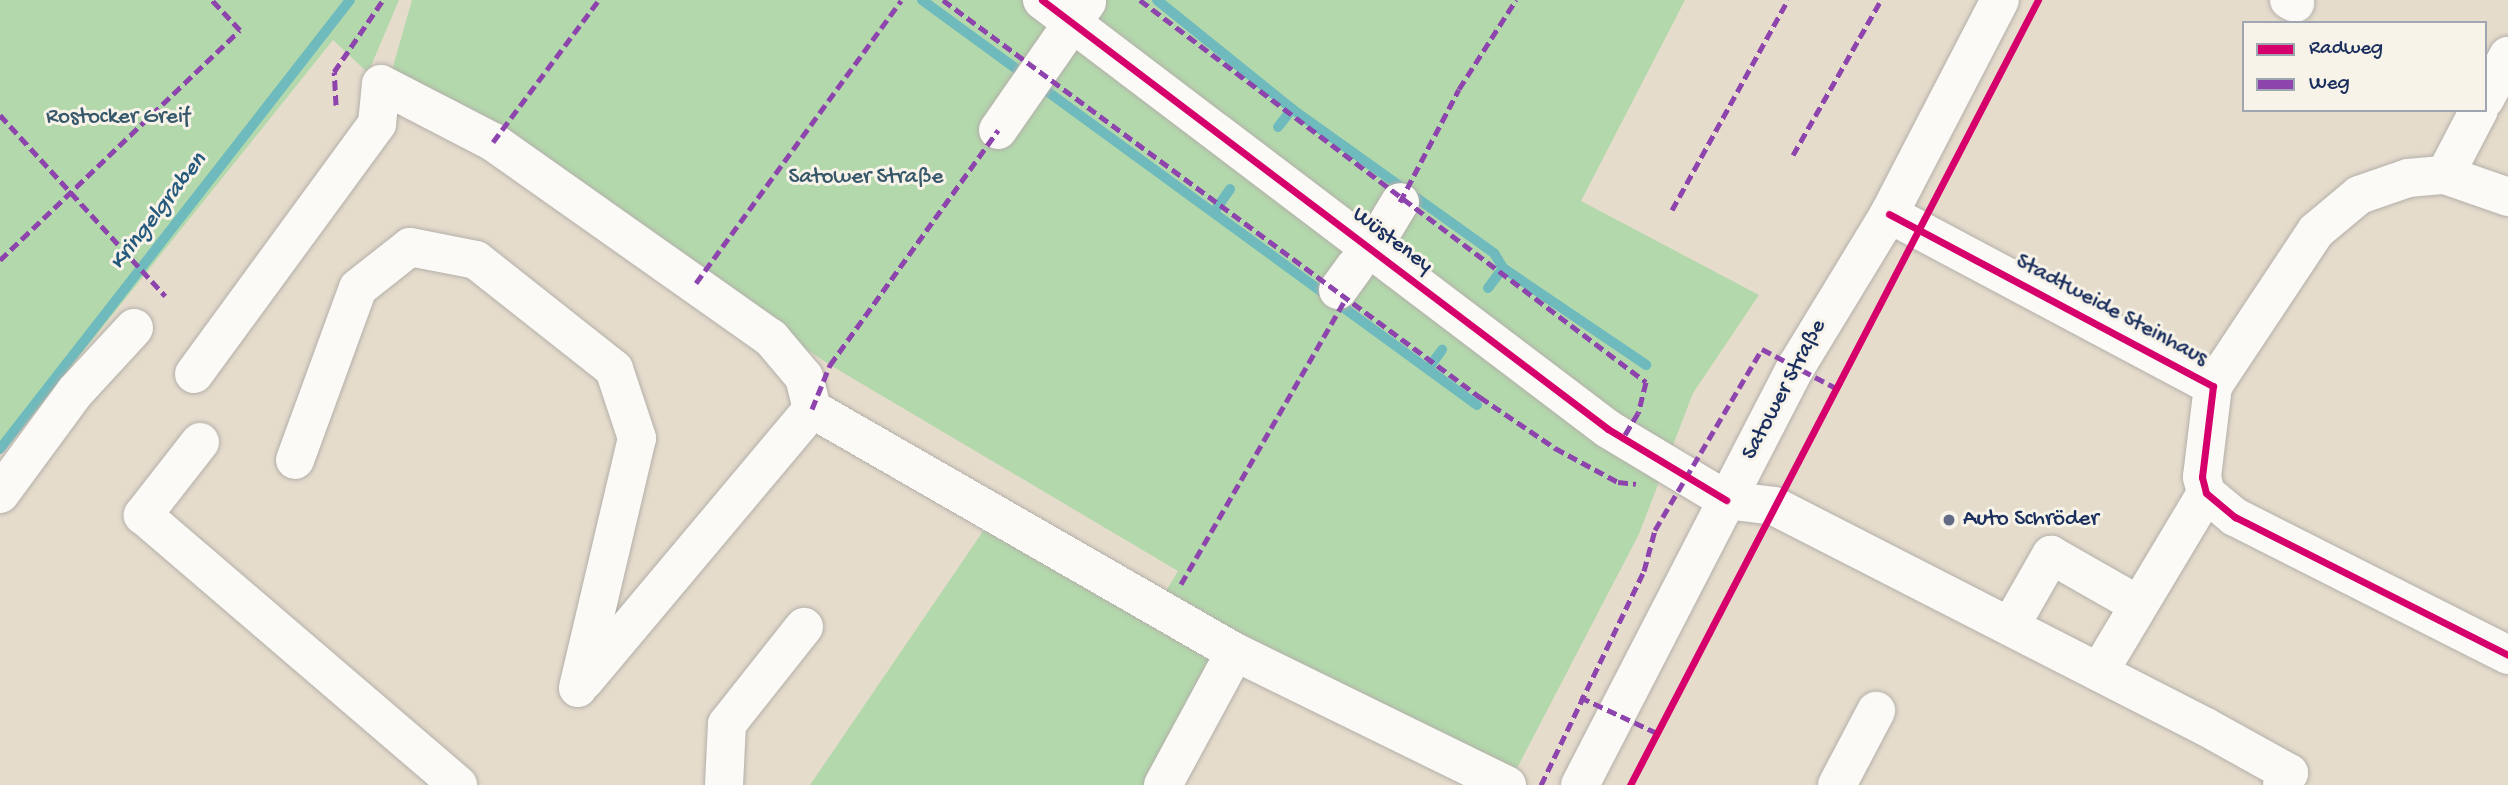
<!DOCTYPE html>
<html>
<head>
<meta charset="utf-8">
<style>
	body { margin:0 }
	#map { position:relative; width:2508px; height:785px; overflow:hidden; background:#e6dccc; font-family:"Gochi Hand",sans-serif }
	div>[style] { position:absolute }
	.green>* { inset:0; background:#b3d8ac }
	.stream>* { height:10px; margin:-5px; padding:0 5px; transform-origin:5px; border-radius:5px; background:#6ebabd }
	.roads { filter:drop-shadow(0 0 2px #b3afa9) drop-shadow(0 0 2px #b3afa9) }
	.minor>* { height:38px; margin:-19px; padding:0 19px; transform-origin:19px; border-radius:19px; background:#fbfaf7 }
	.major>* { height:38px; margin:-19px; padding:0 19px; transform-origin:19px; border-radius:19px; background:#fbfaf7 }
	.quiet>* { height:5px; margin-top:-2.5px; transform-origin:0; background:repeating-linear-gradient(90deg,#8e44ad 0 10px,transparent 0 15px) }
	.cycleway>* { height:7px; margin:-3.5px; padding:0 3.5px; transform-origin:3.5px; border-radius:3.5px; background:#d6006c }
	.dots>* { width:19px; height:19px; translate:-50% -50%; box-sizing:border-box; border:4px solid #f7f3e8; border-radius:50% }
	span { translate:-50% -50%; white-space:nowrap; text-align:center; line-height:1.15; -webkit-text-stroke:6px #f7f3e8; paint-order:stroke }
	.park-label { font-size:23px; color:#37586b }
	.street-label { font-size:23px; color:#1b2f5e }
	.poi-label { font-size:23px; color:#1b2f5e }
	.left { translate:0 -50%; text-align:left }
	.water-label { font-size:24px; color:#265a7d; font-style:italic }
	.legend { position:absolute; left:2242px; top:21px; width:245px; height:91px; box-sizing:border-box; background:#f7f3e8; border:2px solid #9fa5b1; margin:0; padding:9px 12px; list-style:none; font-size:21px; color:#1b2f5e }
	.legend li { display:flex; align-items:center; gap:14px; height:35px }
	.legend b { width:35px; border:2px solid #9fa5b1 }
</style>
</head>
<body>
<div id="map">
	<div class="green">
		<i style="clip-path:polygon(0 0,399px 0,368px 73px,333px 40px,0 455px)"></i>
		<i style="clip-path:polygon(412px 0,1685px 0,1581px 201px,1759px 295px,1693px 393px,1639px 534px,1513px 776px,1160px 601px,1178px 571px,830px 365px,392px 70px)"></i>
		<i style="clip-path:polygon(990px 521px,1208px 650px,1214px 662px,1147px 785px,810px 785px)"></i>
	</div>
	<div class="stream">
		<i style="left:922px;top:0;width:687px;rotate:36.12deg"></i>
		<i style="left:1157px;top:0;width:174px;rotate:38.9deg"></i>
		<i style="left:1292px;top:109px;width:248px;rotate:35.5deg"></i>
		<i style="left:1494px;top:253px;width:17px;rotate:59deg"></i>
		<i style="left:1503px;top:268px;width:173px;rotate:34.1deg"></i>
		<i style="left:1278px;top:127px;width:23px;rotate:-52deg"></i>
		<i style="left:1214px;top:212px;width:28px;rotate:-55deg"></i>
		<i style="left:1488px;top:288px;width:25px;rotate:-53deg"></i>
		<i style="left:1428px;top:369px;width:24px;rotate:-54deg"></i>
		<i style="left:0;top:449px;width:569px;rotate:-52.06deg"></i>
	</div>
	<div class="roads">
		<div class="minor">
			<i style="left:1042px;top:0;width:710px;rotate:37.16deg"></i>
			<i style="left:1608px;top:429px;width:138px;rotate:31deg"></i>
			<i style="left:1726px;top:500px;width:48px;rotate:7.1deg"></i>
			<i style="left:1774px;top:506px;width:485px;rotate:27.1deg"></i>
			<i style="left:2206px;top:727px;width:95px;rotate:29deg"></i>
			<i style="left:2289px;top:773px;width:14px;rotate:120deg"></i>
			<i style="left:2289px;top:0;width:7px;rotate:27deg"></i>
			<i style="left:2485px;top:99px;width:49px;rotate:-61.9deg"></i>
			<i style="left:998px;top:130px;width:156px;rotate:-55.2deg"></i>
			<i style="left:2445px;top:175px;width:73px;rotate:-62.4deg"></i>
			<i style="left:1889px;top:214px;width:367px;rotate:28deg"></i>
			<i style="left:2213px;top:386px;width:92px;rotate:96.9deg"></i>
			<i style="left:2202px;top:477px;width:16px;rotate:76deg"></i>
			<i style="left:2206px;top:493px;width:38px;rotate:40deg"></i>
			<i style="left:2235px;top:517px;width:306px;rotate:26.8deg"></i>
			<i style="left:1385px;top:227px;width:29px;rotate:-59deg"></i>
			<i style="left:1338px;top:290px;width:29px;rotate:-54deg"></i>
			<i style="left:194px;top:374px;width:310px;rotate:-53.8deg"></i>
			<i style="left:377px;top:124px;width:40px;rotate:-84.3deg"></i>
			<i style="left:381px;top:84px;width:126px;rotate:27.4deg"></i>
			<i style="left:493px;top:142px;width:340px;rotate:35.2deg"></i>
			<i style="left:771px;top:338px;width:51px;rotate:49.8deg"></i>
			<i style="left:804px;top:377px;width:33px;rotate:76deg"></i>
			<i style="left:812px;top:409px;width:488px;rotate:29.9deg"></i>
			<i style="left:1235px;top:652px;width:303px;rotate:26.1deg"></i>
			<i style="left:2213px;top:386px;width:186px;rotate:-56.4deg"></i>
			<i style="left:2316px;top:231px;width:56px;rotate:-39.9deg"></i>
			<i style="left:2359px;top:195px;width:52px;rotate:-19.1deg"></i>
			<i style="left:2408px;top:178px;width:37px;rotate:-5deg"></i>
			<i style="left:2445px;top:175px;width:67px;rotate:19.2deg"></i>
			<i style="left:200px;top:442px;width:93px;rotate:128deg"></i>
			<i style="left:143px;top:515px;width:415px;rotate:40.6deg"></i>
			<i style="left:295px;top:460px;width:183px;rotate:-69.9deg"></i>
			<i style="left:358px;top:288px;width:66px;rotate:-38.3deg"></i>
			<i style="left:410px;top:247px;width:67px;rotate:11.1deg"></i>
			<i style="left:476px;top:260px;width:176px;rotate:38.3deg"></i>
			<i style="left:614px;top:369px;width:73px;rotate:71.6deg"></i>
			<i style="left:637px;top:438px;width:257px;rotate:103.3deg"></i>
			<i style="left:0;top:494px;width:127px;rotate:-53.7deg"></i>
			<i style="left:75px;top:392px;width:87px;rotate:-47.3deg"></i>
			<i style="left:2011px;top:625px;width:81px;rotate:-60.3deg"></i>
			<i style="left:2051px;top:555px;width:99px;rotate:29.7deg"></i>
			<i style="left:2099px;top:672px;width:209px;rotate:-59.1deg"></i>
			<i style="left:584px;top:681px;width:355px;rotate:-50deg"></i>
			<i style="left:724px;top:785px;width:61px;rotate:-87.2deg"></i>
			<i style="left:727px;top:724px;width:124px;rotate:-51.6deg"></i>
			<i style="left:1163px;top:785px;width:151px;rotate:-61.6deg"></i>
			<i style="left:1837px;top:785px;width:84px;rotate:-62.2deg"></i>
		</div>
		<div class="major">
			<i style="left:1580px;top:785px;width:471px;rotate:-62.7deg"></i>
			<i style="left:1796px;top:367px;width:179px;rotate:-58.7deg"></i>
			<i style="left:1889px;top:214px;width:241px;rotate:-62.6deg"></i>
		</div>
	</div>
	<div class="quiet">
		<i style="left:943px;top:0;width:668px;rotate:36.48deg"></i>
		<i style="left:1480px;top:397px;width:91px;rotate:34.2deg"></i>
		<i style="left:1555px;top:448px;width:72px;rotate:28.4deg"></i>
		<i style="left:1618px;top:482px;width:18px;rotate:6deg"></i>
		<i style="left:1140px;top:0;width:634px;rotate:37.05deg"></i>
		<i style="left:1646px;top:382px;width:32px;rotate:104deg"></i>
		<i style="left:1638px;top:413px;width:29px;rotate:121deg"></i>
		<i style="left:336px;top:105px;width:33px;rotate:-93deg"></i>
		<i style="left:334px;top:72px;width:87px;rotate:-55.8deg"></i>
		<i style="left:0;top:115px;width:245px;rotate:47.6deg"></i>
		<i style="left:493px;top:142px;width:177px;rotate:-53.3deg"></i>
		<i style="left:1793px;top:155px;width:178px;rotate:-60.4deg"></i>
		<i style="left:1400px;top:202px;width:127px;rotate:-62.4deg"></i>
		<i style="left:1459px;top:89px;width:106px;rotate:-57.4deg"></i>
		<i style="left:1672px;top:210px;width:240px;rotate:-61.1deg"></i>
		<i style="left:0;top:260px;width:332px;rotate:-43.8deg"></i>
		<i style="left:240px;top:30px;width:41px;rotate:-133deg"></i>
		<i style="left:696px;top:283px;width:349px;rotate:-54deg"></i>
		<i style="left:812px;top:409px;width:48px;rotate:-67.8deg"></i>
		<i style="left:830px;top:365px;width:289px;rotate:-54.4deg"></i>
		<i style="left:1181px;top:584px;width:326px;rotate:-60deg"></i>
		<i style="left:1580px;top:697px;width:85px;rotate:25.1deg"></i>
		<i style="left:1541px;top:785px;width:237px;rotate:-64.3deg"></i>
		<i style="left:1644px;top:571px;width:42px;rotate:-75deg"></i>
		<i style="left:1655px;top:530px;width:210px;rotate:-59.4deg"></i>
		<i style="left:1762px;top:349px;width:84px;rotate:27.8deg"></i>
	</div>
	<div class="cycleway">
		<i style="left:1042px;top:0;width:710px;rotate:37.16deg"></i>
		<i style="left:1608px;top:429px;width:138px;rotate:31deg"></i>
		<i style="left:1889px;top:214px;width:367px;rotate:28deg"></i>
		<i style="left:2213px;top:386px;width:92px;rotate:96.9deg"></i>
		<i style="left:2202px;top:477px;width:16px;rotate:76deg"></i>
		<i style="left:2206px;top:493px;width:38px;rotate:40deg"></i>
		<i style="left:2235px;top:517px;width:306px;rotate:26.8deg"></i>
		<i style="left:1630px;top:785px;width:885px;rotate:-62.54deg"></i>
	</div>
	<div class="dots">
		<i style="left:1949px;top:520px;background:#626c84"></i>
	</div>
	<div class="park-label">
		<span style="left:118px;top:118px">Rostocker Greif</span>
		<span style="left:866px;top:178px">Satower Straße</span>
	</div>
	<div class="street-label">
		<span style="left:1392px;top:241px;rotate:37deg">Wüsteney</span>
		<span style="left:2111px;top:311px;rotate:28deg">Stadtweide Steinhaus</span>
		<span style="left:1785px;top:390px;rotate:-62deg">Satower Straße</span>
	</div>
	<div class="poi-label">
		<span class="left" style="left:1963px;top:520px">Auto Schröder</span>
	</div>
	<div class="water-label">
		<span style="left:159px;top:212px;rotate:-52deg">Kringelgraben</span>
	</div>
	<ul class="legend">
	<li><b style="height:9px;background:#d6006c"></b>Radweg</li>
	<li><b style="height:9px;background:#8e44ad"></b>Weg</li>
	</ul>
</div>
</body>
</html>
